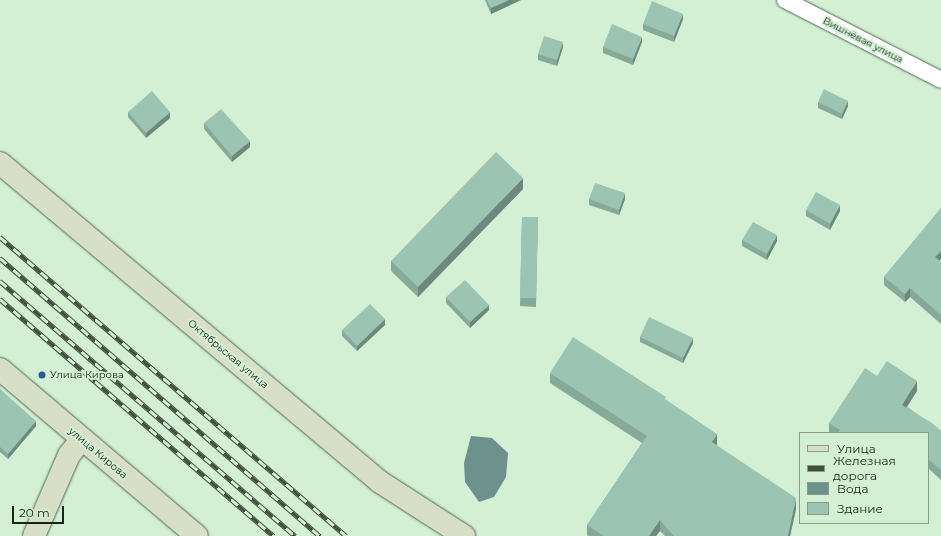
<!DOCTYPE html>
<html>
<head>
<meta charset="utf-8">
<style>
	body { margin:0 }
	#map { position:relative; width:941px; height:536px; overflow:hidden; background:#d3f0d4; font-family:Montserrat,sans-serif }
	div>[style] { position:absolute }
	.water>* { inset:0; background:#6d918d }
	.roads { filter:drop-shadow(0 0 1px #506951) drop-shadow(0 0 1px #506951) }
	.street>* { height:16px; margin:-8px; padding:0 8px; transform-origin:8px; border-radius:8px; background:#fff }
	.secondary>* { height:22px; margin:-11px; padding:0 11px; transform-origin:11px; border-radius:11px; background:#d8dfc7 }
	.rail>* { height:4.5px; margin-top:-2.25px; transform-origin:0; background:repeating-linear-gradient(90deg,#d3f0d4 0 9px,#404e40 0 18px); box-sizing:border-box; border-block:1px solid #404e40 }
	.wall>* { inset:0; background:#86a999 }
	.shaded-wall>* { inset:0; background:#6d897d }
	.building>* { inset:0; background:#9cc4b2 }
	.dots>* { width:11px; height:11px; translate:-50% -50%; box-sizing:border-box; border:2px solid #d3f0d4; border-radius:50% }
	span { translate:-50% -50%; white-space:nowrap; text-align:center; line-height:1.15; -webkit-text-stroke:3.5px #d3f0d4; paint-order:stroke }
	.street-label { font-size:10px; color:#172117 }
	.poi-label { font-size:10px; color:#172117 }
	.left { translate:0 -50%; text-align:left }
	.legend { position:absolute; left:799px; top:432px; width:130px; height:92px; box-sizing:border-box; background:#d3f0d4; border:1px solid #889d88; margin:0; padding:5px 7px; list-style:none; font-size:12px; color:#172117 }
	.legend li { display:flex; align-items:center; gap:8px; height:20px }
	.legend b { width:20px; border:1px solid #889d88 }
	.scale { position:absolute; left:12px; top:506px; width:52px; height:18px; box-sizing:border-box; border:2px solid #172117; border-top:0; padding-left:5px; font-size:12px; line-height:14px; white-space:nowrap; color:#172117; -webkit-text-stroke:3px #d3f0d4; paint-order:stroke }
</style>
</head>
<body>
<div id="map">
	<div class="water">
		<i style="clip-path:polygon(471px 436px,492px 438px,508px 453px,506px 477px,494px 497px,479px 502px,465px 482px,464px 463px)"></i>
	</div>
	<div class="roads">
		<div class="street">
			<i style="left:785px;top:0;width:175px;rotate:27.1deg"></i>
		</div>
		<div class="secondary">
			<i style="left:0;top:163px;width:496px;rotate:40deg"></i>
			<i style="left:380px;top:482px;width:100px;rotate:32.7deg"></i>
			<i style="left:0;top:369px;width:258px;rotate:40.3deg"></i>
			<i style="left:34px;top:536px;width:88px;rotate:-66.6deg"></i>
			<i style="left:69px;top:455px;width:21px;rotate:-51deg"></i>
		</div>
	</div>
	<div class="rail">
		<i style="left:0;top:237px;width:457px;rotate:40.8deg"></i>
		<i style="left:0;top:258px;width:424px;rotate:41deg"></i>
		<i style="left:0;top:281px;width:390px;rotate:40.8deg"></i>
		<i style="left:0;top:299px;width:362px;rotate:40.9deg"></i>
	</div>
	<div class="wall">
		<i style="clip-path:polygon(485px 0,521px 0,491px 14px)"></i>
		<i style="clip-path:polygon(683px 19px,674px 42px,643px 30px,643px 24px)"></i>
		<i style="clip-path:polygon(642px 42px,633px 65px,603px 53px,603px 47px)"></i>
		<i style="clip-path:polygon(563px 47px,557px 66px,538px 60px,538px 54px)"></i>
		<i style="clip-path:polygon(818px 102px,848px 106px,842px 119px,818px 108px)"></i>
		<i style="clip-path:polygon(128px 112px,170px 118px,146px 138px,128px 117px)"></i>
		<i style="clip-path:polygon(204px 123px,250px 147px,232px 162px,204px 129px)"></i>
		<i style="clip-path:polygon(523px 189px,418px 297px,391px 271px,391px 261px)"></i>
		<i style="clip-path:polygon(589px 199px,625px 199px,619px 215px,589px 205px)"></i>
		<i style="clip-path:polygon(941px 208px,941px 259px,939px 261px,941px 262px,941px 324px,910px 297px,905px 302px,884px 285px,884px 277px)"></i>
		<i style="clip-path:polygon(806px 210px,840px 211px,830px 230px,806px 216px)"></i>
		<i style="clip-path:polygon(522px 217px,538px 217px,536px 307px,520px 306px)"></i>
		<i style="clip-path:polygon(742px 240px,777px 241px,767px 260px,742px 246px)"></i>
		<i style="clip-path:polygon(446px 297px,489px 310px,470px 328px,446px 303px)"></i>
		<i style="clip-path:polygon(385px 325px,357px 351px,342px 336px,342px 330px)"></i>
		<i style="clip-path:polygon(640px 337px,693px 343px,683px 363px,640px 342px)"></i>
		<i style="clip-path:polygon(550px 373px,666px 400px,717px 444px,716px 446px,796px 509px,790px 536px,665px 536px,660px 531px,656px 536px,588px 536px,587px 535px,587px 525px,642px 443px,550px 383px)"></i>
		<i style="clip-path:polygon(877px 376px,917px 391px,907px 407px,941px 431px,941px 480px,928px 468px,928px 433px,829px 433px,829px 423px)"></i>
		<i style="clip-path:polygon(0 389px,36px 426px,8px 459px,0 452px)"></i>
	</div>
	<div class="shaded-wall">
		<i style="clip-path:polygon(509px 0,521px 0,491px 14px,491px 8px)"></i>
		<i style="clip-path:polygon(683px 14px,683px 19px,674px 42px,674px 36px)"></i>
		<i style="clip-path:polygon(642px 37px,642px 42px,633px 65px,633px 59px)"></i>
		<i style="clip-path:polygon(563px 42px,563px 47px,557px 66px,557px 60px)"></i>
		<i style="clip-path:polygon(848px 101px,848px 106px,842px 119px,842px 114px)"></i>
		<i style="clip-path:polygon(170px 112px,170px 118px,146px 138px,146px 133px)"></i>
		<i style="clip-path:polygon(250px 141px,250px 147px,232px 162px,232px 156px)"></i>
		<i style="clip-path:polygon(523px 178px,523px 189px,418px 297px,418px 287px)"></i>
		<i style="clip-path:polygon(625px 193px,625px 199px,619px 215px,619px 210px)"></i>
		<i style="clip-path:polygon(840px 205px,840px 211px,830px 230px,830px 224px)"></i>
		<i style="clip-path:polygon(777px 235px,777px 241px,767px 260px,767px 254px)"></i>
		<i style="clip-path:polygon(941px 251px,941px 259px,935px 266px,935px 257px)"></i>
		<i style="clip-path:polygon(910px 288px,910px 297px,905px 302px,905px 294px)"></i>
		<i style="clip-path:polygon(489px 305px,489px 310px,470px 328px,470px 322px)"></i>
		<i style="clip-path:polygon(385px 319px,385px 325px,357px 351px,357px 346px)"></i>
		<i style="clip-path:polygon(693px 338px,693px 343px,683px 363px,683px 358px)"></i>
		<i style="clip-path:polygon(917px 381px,917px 391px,902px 414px,902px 405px)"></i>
		<i style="clip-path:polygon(36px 421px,36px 426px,8px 459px,8px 454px)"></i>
		<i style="clip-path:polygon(717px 434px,717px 444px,712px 453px,712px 442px)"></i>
		<i style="clip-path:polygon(796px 498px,796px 509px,790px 536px,788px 536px)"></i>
		<i style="clip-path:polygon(660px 520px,660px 531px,656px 536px,649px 536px)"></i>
	</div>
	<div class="building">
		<i style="clip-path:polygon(487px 0,509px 0,491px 8px)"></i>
		<i style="clip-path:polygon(652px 1px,683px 14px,674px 36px,643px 24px)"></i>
		<i style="clip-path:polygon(612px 24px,642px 37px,633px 59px,603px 47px)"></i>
		<i style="clip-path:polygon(544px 36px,563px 42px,557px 60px,538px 54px)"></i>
		<i style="clip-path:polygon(824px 89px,848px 101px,842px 114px,818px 102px)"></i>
		<i style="clip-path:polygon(152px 91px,170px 112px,146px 133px,128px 112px)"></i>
		<i style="clip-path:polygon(221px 109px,250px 141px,232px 156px,204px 123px)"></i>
		<i style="clip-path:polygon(496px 152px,523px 178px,418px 287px,391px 261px)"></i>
		<i style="clip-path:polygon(595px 183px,625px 193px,619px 210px,589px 199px)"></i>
		<i style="clip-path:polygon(816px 192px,840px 205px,830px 224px,806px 210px)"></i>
		<i style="clip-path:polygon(941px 208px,941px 251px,935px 257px,941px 262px,941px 315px,910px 288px,905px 294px,884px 277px)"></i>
		<i style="clip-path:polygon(522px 217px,538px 217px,536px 298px,520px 298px)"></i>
		<i style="clip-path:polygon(753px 222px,777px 235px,767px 254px,742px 240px)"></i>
		<i style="clip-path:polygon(465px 280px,489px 305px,470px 322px,446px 297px)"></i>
		<i style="clip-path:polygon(370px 304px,385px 319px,357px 346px,342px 330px)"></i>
		<i style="clip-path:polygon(649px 317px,693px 338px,683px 358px,640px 337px)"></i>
		<i style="clip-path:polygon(573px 337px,666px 397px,665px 399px,717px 434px,712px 442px,796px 498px,788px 536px,674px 536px,660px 520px,649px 536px,604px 536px,587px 525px,647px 436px,550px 373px)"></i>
		<i style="clip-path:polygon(887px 361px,917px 381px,902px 405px,932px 423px,941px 431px,941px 470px,928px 459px,928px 433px,838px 433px,840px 430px,829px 423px,865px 368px,877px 376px)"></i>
		<i style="clip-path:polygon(0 389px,36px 421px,8px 454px,0 447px)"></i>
	</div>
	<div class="dots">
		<i style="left:42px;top:375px;background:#255b93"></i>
	</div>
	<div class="street-label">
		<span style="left:863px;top:40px;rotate:27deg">Вишнёвая улица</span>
		<span style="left:228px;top:354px;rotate:40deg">Октябрьская улица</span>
		<span style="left:98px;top:453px;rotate:40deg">улица Кирова</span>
	</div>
	<div class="poi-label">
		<span class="left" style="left:50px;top:375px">Улица Кирова</span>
	</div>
	<ul class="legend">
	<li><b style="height:5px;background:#d8dfc7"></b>Улица</li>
	<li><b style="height:5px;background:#404e40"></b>Железная дорога</li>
	<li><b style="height:11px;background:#6d918d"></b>Вода</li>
	<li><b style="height:11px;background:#9cc4b2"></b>Здание</li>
	</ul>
	<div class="scale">20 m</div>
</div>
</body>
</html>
